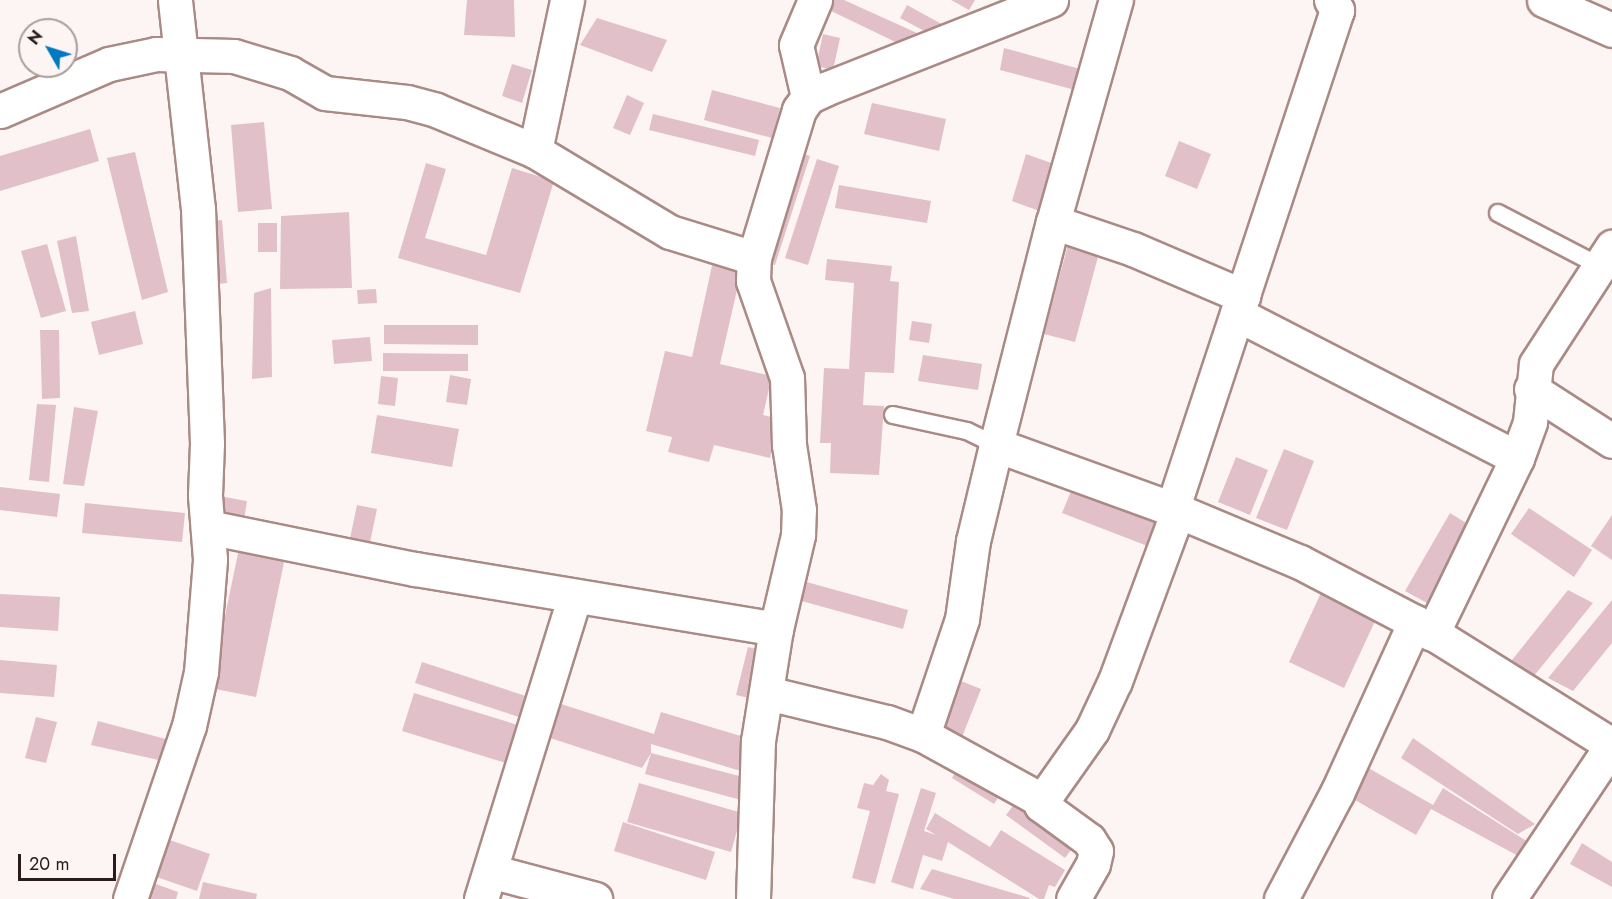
<!DOCTYPE html>
<html>
<head>
<meta charset="utf-8">
<style>
  body { margin:0 }
  #map { position:relative; width:1612px; height:899px; overflow:hidden; background:#fdf5f4; font-family:Jost,sans-serif }
  div>[style] { position:absolute }
  [style*='--x'] { left:calc(var(--x)*1px); top:calc(var(--y)*1px); width:calc(var(--w)*1px); rotate:calc(var(--a)*1deg) }
  .building>* { inset:0; background:#e2c0c9 }
  .roads { filter:drop-shadow(2px 0 #aa8a85) drop-shadow(-2px 0 #aa8a85) drop-shadow(0 2px #aa8a85) drop-shadow(0 -2px #aa8a85) }
  .lane>* { height:16px; margin:-8px; padding:0 8px; transform-origin:8px; border-radius:8px; background:#fff }
  .street>* { height:33px; margin:-16.5px; padding:0 16.5px; transform-origin:16.5px; border-radius:16.5px; background:#fff }
  span { translate:-50% -50%; white-space:nowrap; text-align:center; line-height:1.15; -webkit-text-stroke:4.5px #fdf5f4; paint-order:stroke }
  .north { position:absolute; left:18px; top:18px; width:60px; height:60px; box-sizing:border-box; background:#fdf5f4; border:2px solid #a89e9d; border-radius:50%; rotate:309deg; font-size:16px; font-weight:700; line-height:24px; text-align:center; color:#291c1a }
  .north::after { content:''; display:block; margin:auto; width:21px; height:27px; background:#0078c2; clip-path:polygon(50% 0,100% 100%,50% 72%,0 100%) }
  .scale { position:absolute; left:18px; top:854px; width:98px; height:27px; box-sizing:border-box; border:3px solid #291c1a; border-top:0; padding-left:8px; font-size:18px; line-height:21px; white-space:nowrap; color:#291c1a; -webkit-text-stroke:4px #fdf5f4; paint-order:stroke }
</style>
</head>
<body>
<div id="map">
  <div class="building">
    <i style="clip-path:polygon(467px 0,514px 0,515px 37px,464px 35px)"></i>
    <i style="clip-path:polygon(831px 0,844px 0,917px 33px,910px 49px,827px 9px)"></i>
    <i style="clip-path:polygon(951px 0,975px 0,969px 10px)"></i>
    <i style="clip-path:polygon(907px 5px,949px 28px,943px 41px,900px 18px)"></i>
    <i style="clip-path:polygon(597px 18px,667px 40px,652px 72px,580px 45px)"></i>
    <i style="clip-path:polygon(823px 34px,840px 38px,833px 70px,816px 66px)"></i>
    <i style="clip-path:polygon(1004px 48px,1080px 69px,1075px 90px,1000px 70px)"></i>
    <i style="clip-path:polygon(512px 64px,532px 70px,522px 103px,502px 96px)"></i>
    <i style="clip-path:polygon(712px 90px,780px 108px,772px 138px,704px 120px)"></i>
    <i style="clip-path:polygon(627px 95px,644px 103px,630px 135px,613px 128px)"></i>
    <i style="clip-path:polygon(872px 103px,946px 119px,939px 151px,864px 134px)"></i>
    <i style="clip-path:polygon(653px 114px,759px 140px,755px 156px,649px 130px)"></i>
    <i style="clip-path:polygon(264px 122px,272px 209px,238px 212px,231px 125px)"></i>
    <i style="clip-path:polygon(90px 129px,99px 161px,0 191px,0 156px)"></i>
    <i style="clip-path:polygon(1179px 141px,1211px 154px,1197px 189px,1165px 176px)"></i>
    <i style="clip-path:polygon(791px 150px,810px 156px,775px 265px,756px 259px)"></i>
    <i style="clip-path:polygon(135px 152px,168px 292px,142px 300px,107px 158px)"></i>
    <i style="clip-path:polygon(1026px 154px,1057px 165px,1045px 213px,1012px 201px)"></i>
    <i style="clip-path:polygon(817px 159px,839px 166px,808px 265px,785px 258px)"></i>
    <i style="clip-path:polygon(426px 163px,446px 169px,425px 238px,486px 255px,512px 168px,554px 181px,520px 293px,398px 258px)"></i>
    <i style="clip-path:polygon(839px 185px,931px 201px,927px 223px,835px 208px)"></i>
    <i style="clip-path:polygon(349px 212px,352px 288px,280px 289px,281px 216px)"></i>
    <i style="clip-path:polygon(222px 220px,227px 283px,207px 285px,202px 222px)"></i>
    <i style="clip-path:polygon(258px 223px,277px 223px,277px 252px,258px 252px)"></i>
    <i style="clip-path:polygon(1071px 234px,1102px 242px,1075px 342px,1044px 334px)"></i>
    <i style="clip-path:polygon(76px 236px,89px 311px,72px 313px,57px 241px)"></i>
    <i style="clip-path:polygon(47px 244px,66px 311px,41px 318px,21px 251px)"></i>
    <i style="clip-path:polygon(827px 259px,892px 266px,890px 281px,899px 282px,894px 373px,865px 372px,863px 405px,884px 406px,879px 475px,830px 473px,831px 443px,820px 443px,824px 368px,849px 369px,854px 283px,825px 280px)"></i>
    <i style="clip-path:polygon(713px 261px,742px 268px,720px 364px,772px 376px,763px 415px,780px 419px,770px 458px,714px 445px,709px 462px,668px 452px,672px 437px,646px 431px,665px 351px,692px 357px)"></i>
    <i style="clip-path:polygon(271px 288px,272px 377px,252px 379px,254px 293px)"></i>
    <i style="clip-path:polygon(376px 289px,377px 303px,358px 304px,357px 290px)"></i>
    <i style="clip-path:polygon(135px 311px,143px 344px,99px 355px,91px 322px)"></i>
    <i style="clip-path:polygon(912px 321px,932px 324px,929px 343px,909px 340px)"></i>
    <i style="clip-path:polygon(384px 325px,478px 325px,478px 345px,384px 344px)"></i>
    <i style="clip-path:polygon(40px 330px,59px 330px,60px 398px,42px 399px)"></i>
    <i style="clip-path:polygon(370px 337px,372px 361px,334px 364px,332px 340px)"></i>
    <i style="clip-path:polygon(383px 353px,468px 354px,468px 371px,383px 371px)"></i>
    <i style="clip-path:polygon(923px 355px,982px 364px,978px 390px,918px 381px)"></i>
    <i style="clip-path:polygon(450px 375px,471px 379px,467px 405px,446px 402px)"></i>
    <i style="clip-path:polygon(381px 376px,398px 378px,395px 406px,378px 404px)"></i>
    <i style="clip-path:polygon(37px 404px,56px 405px,49px 482px,29px 480px)"></i>
    <i style="clip-path:polygon(74px 407px,98px 411px,84px 486px,63px 484px)"></i>
    <i style="clip-path:polygon(377px 415px,459px 429px,452px 467px,371px 453px)"></i>
    <i style="clip-path:polygon(1284px 449px,1314px 461px,1287px 530px,1256px 518px)"></i>
    <i style="clip-path:polygon(1236px 457px,1268px 470px,1250px 515px,1218px 502px)"></i>
    <i style="clip-path:polygon(1076px 479px,1164px 513px,1150px 547px,1062px 513px)"></i>
    <i style="clip-path:polygon(0 487px,60px 494px,57px 517px,0 510px)"></i>
    <i style="clip-path:polygon(219px 496px,247px 501px,243px 526px,214px 521px)"></i>
    <i style="clip-path:polygon(85px 503px,185px 513px,182px 542px,82px 533px)"></i>
    <i style="clip-path:polygon(357px 505px,377px 509px,368px 552px,348px 548px)"></i>
    <i style="clip-path:polygon(1529px 508px,1592px 550px,1574px 577px,1511px 534px)"></i>
    <i style="clip-path:polygon(1450px 513px,1471px 526px,1427px 603px,1405px 591px)"></i>
    <i style="clip-path:polygon(1612px 515px,1612px 560px,1591px 546px)"></i>
    <i style="clip-path:polygon(241px 539px,287px 548px,256px 697px,210px 688px)"></i>
    <i style="clip-path:polygon(803px 581px,908px 610px,903px 629px,798px 600px)"></i>
    <i style="clip-path:polygon(1326px 582px,1376px 619px,1344px 688px,1289px 662px)"></i>
    <i style="clip-path:polygon(1568px 590px,1593px 603px,1525px 687px,1500px 675px)"></i>
    <i style="clip-path:polygon(0 594px,60px 597px,58px 631px,0 627px)"></i>
    <i style="clip-path:polygon(1612px 600px,1612px 643px,1573px 691px,1548px 678px)"></i>
    <i style="clip-path:polygon(748px 647px,769px 652px,757px 700px,736px 695px)"></i>
    <i style="clip-path:polygon(0 660px,57px 665px,54px 697px,0 693px)"></i>
    <i style="clip-path:polygon(422px 662px,529px 697px,522px 718px,415px 683px)"></i>
    <i style="clip-path:polygon(961px 681px,981px 689px,962px 737px,942px 729px)"></i>
    <i style="clip-path:polygon(414px 693px,521px 726px,509px 764px,402px 731px)"></i>
    <i style="clip-path:polygon(555px 702px,654px 734px,661px 712px,754px 740px,744px 772px,651px 744px,651px 753px,747px 778px,741px 800px,645px 774px,651px 753px,642px 768px,544px 736px)"></i>
    <i style="clip-path:polygon(36px 717px,57px 722px,46px 763px,25px 758px)"></i>
    <i style="clip-path:polygon(98px 721px,177px 742px,172px 763px,91px 745px)"></i>
    <i style="clip-path:polygon(1413px 738px,1535px 824px,1518px 834px,1401px 758px)"></i>
    <i style="clip-path:polygon(962px 761px,1005px 787px,994px 804px,952px 778px)"></i>
    <i style="clip-path:polygon(1365px 766px,1433px 805px,1443px 788px,1531px 844px,1522px 858px,1431px 809px,1416px 835px,1348px 796px)"></i>
    <i style="clip-path:polygon(881px 774px,889px 780px,886px 791px,899px 794px,875px 884px,852px 878px,870px 811px,857px 808px,864px 783px,873px 785px)"></i>
    <i style="clip-path:polygon(639px 783px,742px 813px,731px 852px,627px 822px)"></i>
    <i style="clip-path:polygon(921px 788px,936px 793px,924px 831px,936px 835px,926px 829px,935px 813px,990px 847px,1001px 830px,1065px 870px,1055px 887px,1049px 885px,1044px 899px,1039px 899px,948px 842px,942px 861px,923px 855px,913px 889px,891px 882px)"></i>
    <i style="clip-path:polygon(1021px 795px,1080px 838px,1065px 858px,1006px 815px)"></i>
    <i style="clip-path:polygon(623px 822px,715px 852px,706px 880px,614px 851px)"></i>
    <i style="clip-path:polygon(161px 837px,210px 854px,197px 891px,148px 874px)"></i>
    <i style="clip-path:polygon(1582px 843px,1612px 862px,1612px 887px,1570px 864px)"></i>
    <i style="clip-path:polygon(932px 869px,1030px 898px,1029px 899px,954px 899px,920px 889px)"></i>
    <i style="clip-path:polygon(145px 880px,178px 892px,176px 899px,138px 899px)"></i>
    <i style="clip-path:polygon(203px 882px,257px 894px,256px 899px,199px 899px)"></i>
  </div>
  <div class="roads">
    <div class="lane">
      <i style="--x:1498;--y:213;--w:115;--a:27.5"></i>
      <i style="--x:893;--y:415;--w:76;--a:12.2"></i>
      <i style="--x:967;--y:431;--w:32;--a:26"></i>
    </div>
    <div class="street">
      <i style="--x:1331;--y:0;--w:12;--a:59"></i>
      <i style="--x:1337;--y:10;--w:514;--a:108.26"></i>
      <i style="--x:1176;--y:498;--w:13;--a:81"></i>
      <i style="--x:1178;--y:511;--w:132;--a:22.7"></i>
      <i style="--x:1300;--y:562;--w:130;--a:27.6"></i>
      <i style="--x:1415;--y:622;--w:232;--a:32"></i>
      <i style="--x:1612;--y:745;--w:185;--a:123.8"></i>
      <i style="--x:1544;--y:0;--w:74;--a:23.8"></i>
      <i style="--x:808;--y:97;--w:53;--a:-103"></i>
      <i style="--x:796;--y:45;--w:49;--a:-67.1"></i>
      <i style="--x:0;--y:111;--w:119;--a:-23.3"></i>
      <i style="--x:109;--y:64;--w:48;--a:-12"></i>
      <i style="--x:156;--y:54;--w:78;--a:1.5"></i>
      <i style="--x:234;--y:56;--w:59;--a:16.9"></i>
      <i style="--x:290;--y:73;--w:40;--a:29.7"></i>
      <i style="--x:325;--y:93;--w:82;--a:6.3"></i>
      <i style="--x:407;--y:102;--w:30;--a:15"></i>
      <i style="--x:436;--y:110;--w:107;--a:22.5"></i>
      <i style="--x:535;--y:151;--w:157;--a:31"></i>
      <i style="--x:670;--y:232;--w:88;--a:17.2"></i>
      <i style="--x:535;--y:151;--w:154;--a:-78"></i>
      <i style="--x:1053;--y:222;--w:84;--a:18.6"></i>
      <i style="--x:1133;--y:249;--w:120;--a:23.1"></i>
      <i style="--x:1237;--y:314;--w:315;--a:27.2"></i>
      <i style="--x:1531;--y:389;--w:96;--a:32.7"></i>
      <i style="--x:208;--y:527;--w:211;--a:11.5"></i>
      <i style="--x:415;--y:569;--w:366;--a:9.4"></i>
      <i style="--x:1432;--y:634;--w:195;--a:-64.2"></i>
      <i style="--x:1517;--y:458;--w:38;--a:-70"></i>
      <i style="--x:1530;--y:422;--w:58;--a:-84.1"></i>
      <i style="--x:1536;--y:364;--w:140;--a:-57"></i>
      <i style="--x:767;--y:693;--w:123;--a:13.6"></i>
      <i style="--x:887;--y:722;--w:38;--a:20"></i>
      <i style="--x:923;--y:735;--w:127;--a:28.8"></i>
      <i style="--x:1034;--y:796;--w:7;--a:8"></i>
      <i style="--x:1041;--y:797;--w:10;--a:-37"></i>
      <i style="--x:1049;--y:791;--w:75;--a:-54.8"></i>
      <i style="--x:1092;--y:730;--w:54;--a:-64.9"></i>
      <i style="--x:1115;--y:681;--w:181;--a:-69.7"></i>
      <i style="--x:1178;--y:511;--w:194;--a:-160.1"></i>
      <i style="--x:923;--y:735;--w:122;--a:-71.4"></i>
      <i style="--x:962;--y:619;--w:79;--a:-82"></i>
      <i style="--x:973;--y:541;--w:99;--a:-76.5"></i>
      <i style="--x:996;--y:445;--w:230;--a:-75.7"></i>
      <i style="--x:1053;--y:222;--w:231;--a:-74.2"></i>
      <i style="--x:1041;--y:797;--w:8;--a:90"></i>
      <i style="--x:1041;--y:805;--w:59;--a:36.1"></i>
      <i style="--x:1089;--y:840;--w:13;--a:58"></i>
      <i style="--x:1096;--y:851;--w:13;--a:103"></i>
      <i style="--x:1093;--y:864;--w:40;--a:119.7"></i>
      <i style="--x:490;--y:871;--w:109;--a:14.9"></i>
      <i style="--x:130;--y:899;--w:183;--a:-71.2"></i>
      <i style="--x:189;--y:726;--w:55;--a:-77.5"></i>
      <i style="--x:201;--y:672;--w:113;--a:-85.4"></i>
      <i style="--x:210;--y:559;--w:64;--a:-94.5"></i>
      <i style="--x:205;--y:495;--w:52;--a:-87.8"></i>
      <i style="--x:207;--y:443;--w:234;--a:-92.2"></i>
      <i style="--x:198;--y:209;--w:210;--a:-96.3"></i>
      <i style="--x:481;--y:899;--w:317;--a:-72.8"></i>
      <i style="--x:753;--y:899;--w:158;--a:-88.2"></i>
      <i style="--x:758;--y:741;--w:113;--a:-80.9"></i>
      <i style="--x:776;--y:629;--w:97;--a:-76.8"></i>
      <i style="--x:798;--y:535;--w:25;--a:-88"></i>
      <i style="--x:799;--y:510;--w:66;--a:-98.7"></i>
      <i style="--x:789;--y:445;--w:67;--a:-91.7"></i>
      <i style="--x:787;--y:378;--w:103;--a:-109.3"></i>
      <i style="--x:753;--y:281;--w:23;--a:-88"></i>
      <i style="--x:754;--y:258;--w:155;--a:-73.1"></i>
      <i style="--x:799;--y:110;--w:16;--a:-55"></i>
      <i style="--x:808;--y:97;--w:19;--a:-25"></i>
      <i style="--x:825;--y:89;--w:243;--a:-21.5"></i>
      <i style="--x:1281;--y:899;--w:120;--a:-62.2"></i>
      <i style="--x:1337;--y:793;--w:188;--a:-65.5"></i>
    </div>
  </div>
  <div class="north">N</div>
  <div class="scale">20 m</div>
</div>
</body>
</html>
